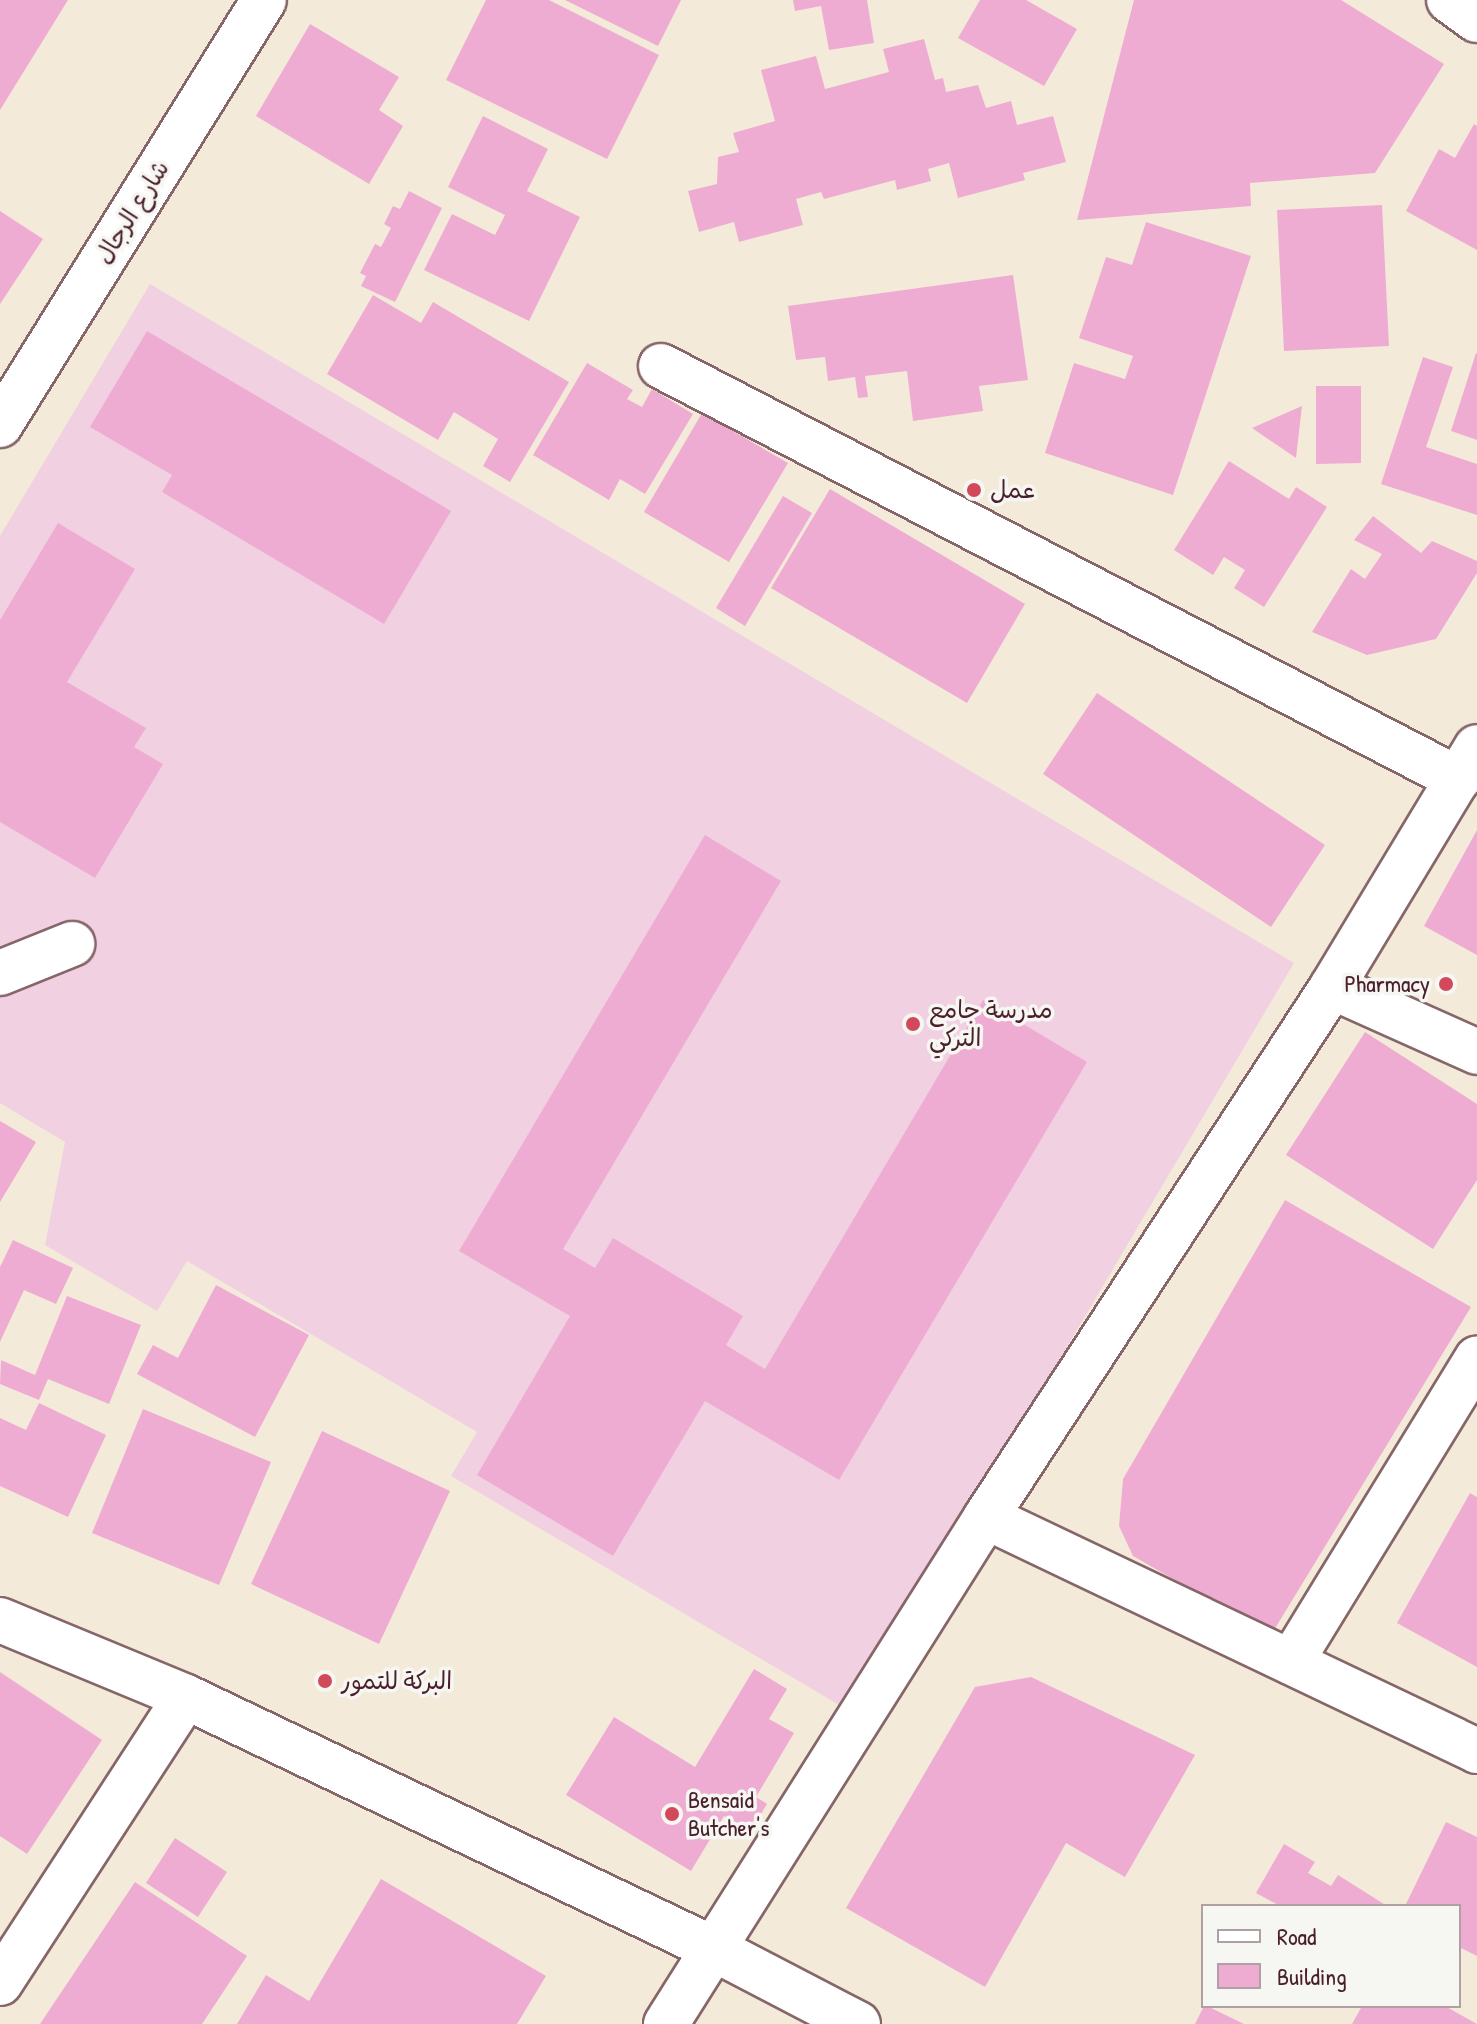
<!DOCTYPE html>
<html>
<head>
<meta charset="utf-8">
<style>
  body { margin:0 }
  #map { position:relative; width:1477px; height:2024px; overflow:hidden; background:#f4eada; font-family:"Patrick Hand","Playpen Sans Arabic",sans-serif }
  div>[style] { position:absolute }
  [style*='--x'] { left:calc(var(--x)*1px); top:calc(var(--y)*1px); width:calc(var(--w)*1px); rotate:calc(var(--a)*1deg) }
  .built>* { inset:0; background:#f1d0e2 }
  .building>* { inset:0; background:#efacd3 }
  .roads { filter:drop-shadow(2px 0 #866668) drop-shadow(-2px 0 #866668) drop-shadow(0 2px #866668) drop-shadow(0 -2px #866668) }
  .minor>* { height:44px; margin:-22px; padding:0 22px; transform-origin:22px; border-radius:22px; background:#fff }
  .major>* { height:44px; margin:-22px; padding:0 22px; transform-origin:22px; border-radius:22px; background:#fff }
  .dots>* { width:22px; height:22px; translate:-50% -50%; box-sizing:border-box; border:4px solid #f6f6f2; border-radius:50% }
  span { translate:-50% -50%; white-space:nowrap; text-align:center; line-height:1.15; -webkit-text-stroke:7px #f6f6f2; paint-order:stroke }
  .street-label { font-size:24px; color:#4a1f2b }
  .poi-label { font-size:24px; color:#4a1f2b }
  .left { translate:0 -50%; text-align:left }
  .right { translate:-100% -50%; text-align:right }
  .legend { position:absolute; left:1201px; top:1904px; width:260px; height:104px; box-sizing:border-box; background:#f6f6f2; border:2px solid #b1a0a2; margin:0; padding:10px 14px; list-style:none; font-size:24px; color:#4a1f2b }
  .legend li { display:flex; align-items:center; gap:16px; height:40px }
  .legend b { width:40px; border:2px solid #b1a0a2 }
</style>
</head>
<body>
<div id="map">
  <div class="built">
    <i style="clip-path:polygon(150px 284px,1294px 963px,851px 1712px,451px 1476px,477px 1432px,187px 1261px,157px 1311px,45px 1245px,65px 1142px,0 1103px,0 536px)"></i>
  </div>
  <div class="building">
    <i style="clip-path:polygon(0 0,68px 0,0 110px)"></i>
    <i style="clip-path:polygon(486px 0,549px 0,659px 55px,607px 159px,446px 80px)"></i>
    <i style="clip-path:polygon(565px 0,681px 0,658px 46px)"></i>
    <i style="clip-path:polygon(793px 0,867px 0,874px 43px,829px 50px,821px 6px,795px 11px)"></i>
    <i style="clip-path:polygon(980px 0,1026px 0,1077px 29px,1044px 86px,958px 38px)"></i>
    <i style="clip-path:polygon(1134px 0,1341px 0,1444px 64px,1375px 173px,1250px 183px,1251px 206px,1077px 220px)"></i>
    <i style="clip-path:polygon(310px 24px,399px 77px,379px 110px,403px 126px,369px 184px,256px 116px)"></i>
    <i style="clip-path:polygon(924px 39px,935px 80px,943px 78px,946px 92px,978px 85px,986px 108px,1011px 101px,1017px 125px,1053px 116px,1066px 162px,1023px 173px,1025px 180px,958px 198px,949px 163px,928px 169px,931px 181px,897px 190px,895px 180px,824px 199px,821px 192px,796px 199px,803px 225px,739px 242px,734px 222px,699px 232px,688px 191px,717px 184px,718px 157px,739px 152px,733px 133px,775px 121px,761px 70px,816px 56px,825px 89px,889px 72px,883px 49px)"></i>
    <i style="clip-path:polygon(483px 116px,548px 149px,527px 191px,580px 217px,529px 321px,424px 270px,452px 214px,495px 235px,505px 215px,448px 187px)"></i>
    <i style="clip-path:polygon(1474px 124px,1477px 126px,1477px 250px,1406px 211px,1439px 149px,1455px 158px)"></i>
    <i style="clip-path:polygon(409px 191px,442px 208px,395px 302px,361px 286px,366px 276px,360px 273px,375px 244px,381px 247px,391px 228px,384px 224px,393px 206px,400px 209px)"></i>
    <i style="clip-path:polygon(1382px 205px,1389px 346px,1284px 351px,1277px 210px)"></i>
    <i style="clip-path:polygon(0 211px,43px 239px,0 304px)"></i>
    <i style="clip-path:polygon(1146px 222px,1251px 256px,1173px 495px,1045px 453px,1074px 363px,1125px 379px,1133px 356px,1079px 338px,1106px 257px,1132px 265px)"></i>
    <i style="clip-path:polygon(1013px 275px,1028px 380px,979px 386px,983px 411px,913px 421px,907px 371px,865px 376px,868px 397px,858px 398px,855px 377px,828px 381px,825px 357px,796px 360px,788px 306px)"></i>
    <i style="clip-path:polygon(373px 295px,421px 323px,433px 302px,569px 382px,510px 482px,483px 466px,498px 439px,454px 412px,438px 440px,327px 374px)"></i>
    <i style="clip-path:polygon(147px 331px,451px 511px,384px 624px,162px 492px,172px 475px,90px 427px)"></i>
    <i style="clip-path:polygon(1476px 353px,1477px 353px,1477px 440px,1451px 431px)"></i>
    <i style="clip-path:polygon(1423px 357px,1453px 367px,1426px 447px,1477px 464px,1477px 515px,1381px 484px)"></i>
    <i style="clip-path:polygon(587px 363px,633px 390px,627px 399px,642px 407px,652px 389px,693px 414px,645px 494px,620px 479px,609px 500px,533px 455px)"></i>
    <i style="clip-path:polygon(1316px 386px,1361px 386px,1361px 463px,1316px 464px)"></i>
    <i style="clip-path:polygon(1302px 406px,1296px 458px,1252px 428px)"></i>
    <i style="clip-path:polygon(702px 413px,788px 463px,729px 562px,644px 512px)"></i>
    <i style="clip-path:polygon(1229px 461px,1289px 499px,1296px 487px,1327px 507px,1264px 607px,1234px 588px,1245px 570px,1224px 557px,1213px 575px,1174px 550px)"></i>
    <i style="clip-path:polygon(830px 489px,1025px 604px,967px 703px,771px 588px)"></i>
    <i style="clip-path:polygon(783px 496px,812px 513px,745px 626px,716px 608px)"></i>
    <i style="clip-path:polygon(1373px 516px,1421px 553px,1432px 541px,1477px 561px,1477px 573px,1436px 639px,1367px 655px,1312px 632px,1351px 569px,1365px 579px,1382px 554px,1354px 540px)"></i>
    <i style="clip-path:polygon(58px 523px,135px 569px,67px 682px,146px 728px,134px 747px,163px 764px,95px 878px,0 822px,0 620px)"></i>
    <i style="clip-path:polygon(1097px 693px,1325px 845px,1271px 927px,1043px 774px)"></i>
    <i style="clip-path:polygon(1477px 830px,1477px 955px,1424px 926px)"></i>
    <i style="clip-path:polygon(705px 835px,781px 881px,563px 1249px,595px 1268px,613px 1238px,743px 1316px,726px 1345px,765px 1369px,983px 1000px,1087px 1062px,839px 1480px,705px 1401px,613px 1556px,477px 1475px,570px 1316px,459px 1251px)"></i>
    <i style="clip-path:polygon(1365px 1032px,1477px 1104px,1477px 1180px,1433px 1249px,1286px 1155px)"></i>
    <i style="clip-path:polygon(0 1121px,36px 1142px,0 1202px)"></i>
    <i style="clip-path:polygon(1285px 1200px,1471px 1307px,1271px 1635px,1133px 1556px,1119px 1526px,1123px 1479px)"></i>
    <i style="clip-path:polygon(13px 1240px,73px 1268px,56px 1304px,24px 1290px,0 1342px,0 1267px)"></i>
    <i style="clip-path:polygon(216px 1285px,309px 1335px,255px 1437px,137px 1374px,153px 1345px,178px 1358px)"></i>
    <i style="clip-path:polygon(67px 1296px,141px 1325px,109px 1404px,48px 1379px,39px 1400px,0 1384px,1px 1360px,35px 1375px)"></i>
    <i style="clip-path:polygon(39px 1403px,106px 1435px,68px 1517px,0 1486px,0 1418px,26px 1430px)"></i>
    <i style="clip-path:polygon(143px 1409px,271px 1462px,219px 1585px,92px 1533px)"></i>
    <i style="clip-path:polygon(322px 1431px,450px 1491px,379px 1644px,251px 1584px)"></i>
    <i style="clip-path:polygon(1470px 1493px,1477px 1497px,1477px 1667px,1397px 1623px)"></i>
    <i style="clip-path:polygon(754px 1669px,787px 1689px,769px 1719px,794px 1733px,756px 1797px,767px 1804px,750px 1832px,724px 1816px,691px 1871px,566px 1795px,614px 1717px,695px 1767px)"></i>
    <i style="clip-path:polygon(0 1672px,102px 1740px,27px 1854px,0 1836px)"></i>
    <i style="clip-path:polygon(1031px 1677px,1195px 1755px,1125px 1877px,1066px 1843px,985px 1987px,846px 1908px,975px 1687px)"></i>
    <i style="clip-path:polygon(1446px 1822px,1477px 1837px,1477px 1956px,1459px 1947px,1459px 1906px,1405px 1906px)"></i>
    <i style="clip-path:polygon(175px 1838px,227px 1872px,198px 1917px,146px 1883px)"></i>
    <i style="clip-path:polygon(1284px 1844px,1315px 1862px,1308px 1873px,1331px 1886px,1338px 1875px,1387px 1906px,1280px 1906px,1256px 1893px)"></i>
    <i style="clip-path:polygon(381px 1879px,546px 1976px,517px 2024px,237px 2024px,266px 1975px,309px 2001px)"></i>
    <i style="clip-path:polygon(135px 1882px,247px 1956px,202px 2024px,40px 2024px)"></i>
    <i style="clip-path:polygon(1204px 2006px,1207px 2006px,1244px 2024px,1195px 2024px)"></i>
    <i style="clip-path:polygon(1362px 2006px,1445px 2006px,1477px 2024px,1352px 2024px)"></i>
  </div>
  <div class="roads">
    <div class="minor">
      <i style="--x:1449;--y:0;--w:34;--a:36"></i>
      <i style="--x:661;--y:366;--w:898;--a:27.39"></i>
      <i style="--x:0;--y:425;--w:500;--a:-58.15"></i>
      <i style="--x:0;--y:973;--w:78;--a:-21.9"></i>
      <i style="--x:1332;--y:987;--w:159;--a:24.1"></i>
      <i style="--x:986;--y:1517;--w:544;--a:25.48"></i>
      <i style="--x:1291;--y:1662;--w:356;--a:-58.5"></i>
      <i style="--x:0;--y:1983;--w:341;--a:-57"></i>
    </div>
    <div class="major">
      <i style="--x:0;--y:1620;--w:201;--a:22.5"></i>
      <i style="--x:186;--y:1697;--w:587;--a:25.52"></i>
      <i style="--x:716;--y:1950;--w:160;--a:27.5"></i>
      <i style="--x:666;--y:2024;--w:600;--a:-57.74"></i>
      <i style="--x:986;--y:1517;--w:633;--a:-56.86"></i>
      <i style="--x:1332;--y:987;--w:280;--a:-58.9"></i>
    </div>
  </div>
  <div class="dots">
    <i style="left:974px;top:490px;background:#d1495b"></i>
    <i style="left:1446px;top:984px;background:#d1495b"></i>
    <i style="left:913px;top:1024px;background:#d1495b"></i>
    <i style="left:325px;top:1681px;background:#d1495b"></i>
    <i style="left:672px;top:1814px;background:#d1495b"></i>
  </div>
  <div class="street-label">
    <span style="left:132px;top:212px;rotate:-58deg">شارع الرجال</span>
  </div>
  <div class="poi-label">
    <span class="left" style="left:990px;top:490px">عمل</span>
    <span class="right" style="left:1430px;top:984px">Pharmacy</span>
    <span class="left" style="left:929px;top:1024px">مدرسة جامع<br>التركي</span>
    <span class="left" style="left:341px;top:1681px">البركة للتمور</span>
    <span class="left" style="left:688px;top:1814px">Bensaid<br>Butcher's</span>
  </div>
  <ul class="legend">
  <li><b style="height:10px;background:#fff"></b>Road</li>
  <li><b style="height:22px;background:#efacd3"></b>Building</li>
  </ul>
</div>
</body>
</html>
